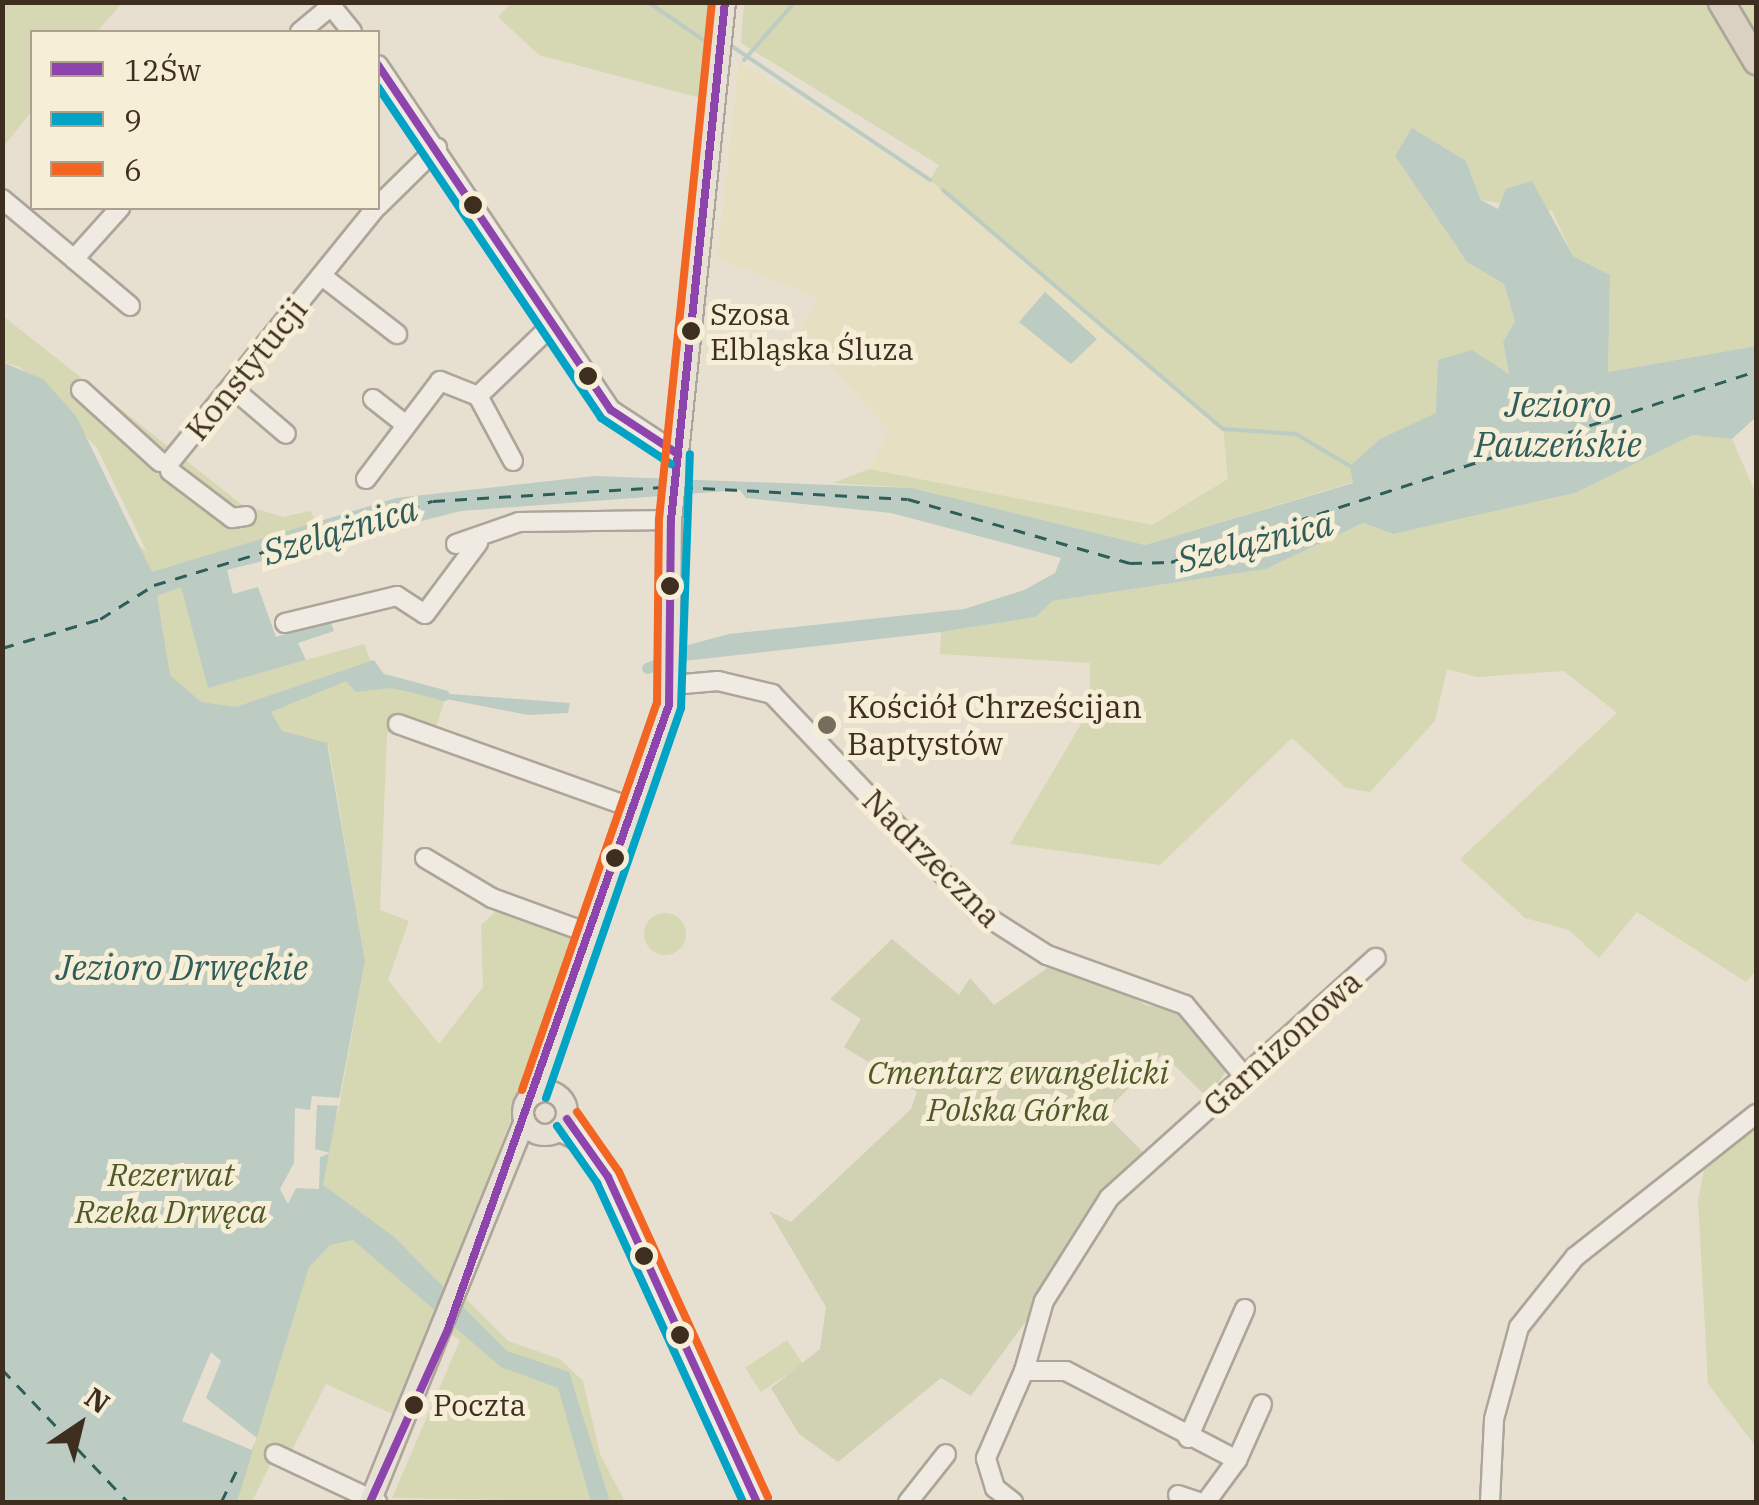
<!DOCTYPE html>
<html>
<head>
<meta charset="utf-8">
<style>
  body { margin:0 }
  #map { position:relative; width:1759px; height:1505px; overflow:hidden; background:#e7e0d1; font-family:"IBM Plex Serif",serif }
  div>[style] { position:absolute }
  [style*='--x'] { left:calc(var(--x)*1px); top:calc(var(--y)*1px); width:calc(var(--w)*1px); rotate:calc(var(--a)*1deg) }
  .farmland>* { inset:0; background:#e6dfc2 }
  .green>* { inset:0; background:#d6d7b3 }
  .round { border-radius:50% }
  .cemetery>* { inset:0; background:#d1d1b3 }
  .water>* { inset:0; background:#bcccc2 }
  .pier>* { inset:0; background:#e7e0d1 }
  .stream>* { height:4px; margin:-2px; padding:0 2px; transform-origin:2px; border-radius:2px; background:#bcccc2 }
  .canal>* { height:11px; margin:-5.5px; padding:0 5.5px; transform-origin:5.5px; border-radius:5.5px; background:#bcccc2 }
  .ferry>* { height:2.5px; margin-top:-1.25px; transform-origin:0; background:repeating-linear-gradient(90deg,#2f5d5a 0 12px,transparent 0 22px) }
  .roads { filter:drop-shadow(2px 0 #ada599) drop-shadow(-2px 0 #ada599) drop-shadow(0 2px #ada599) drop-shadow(0 -2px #ada599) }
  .minor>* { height:18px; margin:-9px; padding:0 9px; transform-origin:9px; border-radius:9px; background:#efebe3 }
  .major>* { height:20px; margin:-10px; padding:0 10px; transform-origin:10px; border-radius:10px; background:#e6e1d4 }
  .major>.ring { margin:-10px; padding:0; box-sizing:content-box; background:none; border:20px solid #e6e1d4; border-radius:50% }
  .highway>* { height:25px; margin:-12.5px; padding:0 12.5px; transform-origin:12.5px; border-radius:12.5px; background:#dad1c2 }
  .bus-1>* { height:8px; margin:-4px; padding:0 4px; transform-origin:4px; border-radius:4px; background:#8e44ad }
  .bus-2>* { height:8px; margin:-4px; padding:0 4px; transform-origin:4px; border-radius:4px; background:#03a3c5 }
  .bus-3>* { height:8px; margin:-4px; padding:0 4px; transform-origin:4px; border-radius:4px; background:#f26522 }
  .dots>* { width:28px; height:28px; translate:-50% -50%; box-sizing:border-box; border:5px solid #f7eed8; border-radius:50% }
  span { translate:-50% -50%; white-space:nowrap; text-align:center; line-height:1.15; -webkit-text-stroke:10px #f7eed8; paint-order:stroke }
  .bus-label { font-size:30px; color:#3d2e20 }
  .left { translate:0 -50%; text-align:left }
  .street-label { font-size:32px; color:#3d2e20 }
  .poi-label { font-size:32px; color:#3d2e20 }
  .park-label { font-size:32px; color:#4d5a26; font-style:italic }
  .water-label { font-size:35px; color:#2f5d5a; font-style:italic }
  .frame { position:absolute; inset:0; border:5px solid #3d2e20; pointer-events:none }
  .legend { position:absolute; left:30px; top:30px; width:350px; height:180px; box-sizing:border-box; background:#f7eed8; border:2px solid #ada18e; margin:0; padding:12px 18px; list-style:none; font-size:30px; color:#3d2e20 }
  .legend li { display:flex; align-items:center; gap:20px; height:50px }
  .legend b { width:50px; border:2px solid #ada18e }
  .north { position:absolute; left:30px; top:1375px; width:100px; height:100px; -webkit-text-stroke:8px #f7eed8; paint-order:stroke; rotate:35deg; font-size:28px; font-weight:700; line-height:40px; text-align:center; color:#3d2e20 }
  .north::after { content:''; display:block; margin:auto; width:35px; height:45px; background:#3d2e20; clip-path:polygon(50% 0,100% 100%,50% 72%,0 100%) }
</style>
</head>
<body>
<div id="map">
  <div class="farmland">
    <i style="clip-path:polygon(739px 61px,943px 190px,1162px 372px,1223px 429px,1228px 479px,1152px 525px,869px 469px,889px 430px,800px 332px,818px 298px,717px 258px)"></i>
  </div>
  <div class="green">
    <i style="clip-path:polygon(744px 2px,1756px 3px,1756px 346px,1608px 372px,1610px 275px,1573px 256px,1552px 211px,1481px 200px,1466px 161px,1395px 156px,1467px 262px,1504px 284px,1515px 321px,1503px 342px,1509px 375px,1442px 384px,1436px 414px,1380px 439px,1353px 482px,1145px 545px,912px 488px,833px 483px,869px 469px,1152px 525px,1228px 479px,1223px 428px,930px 180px,939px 165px,741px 43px)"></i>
    <i style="clip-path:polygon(2px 3px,122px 3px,97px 32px,32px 32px,32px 111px,3px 147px)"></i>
    <i style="clip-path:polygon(511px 3px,714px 3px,704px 99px,539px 55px,498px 17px)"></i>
    <i style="clip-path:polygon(evenodd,3px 316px,241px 504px,283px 517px,310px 511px,322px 531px,181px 580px,230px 681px,364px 644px,378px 678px,446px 696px,433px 737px,398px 724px,387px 734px,380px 910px,409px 921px,388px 980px,439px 1044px,483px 987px,481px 925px,505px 903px,581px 930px,450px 1283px,508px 1341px,560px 1359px,583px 1381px,600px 1454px,625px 1502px,392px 1498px,460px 1340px,436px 1326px,397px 1416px,326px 1384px,291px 1452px,268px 1442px,275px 1454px,252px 1502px,3px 1502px,2px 441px,147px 552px,97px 448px,20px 367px,3px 362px,3px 316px,328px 743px,365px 961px,337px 1118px,328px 743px)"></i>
    <i style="clip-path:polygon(1693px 435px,1732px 439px,1756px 494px,1756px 971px,1746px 982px,1637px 912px,1599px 958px,1569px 930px,1525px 918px,1460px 859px,1617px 713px,1564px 671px,1477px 677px,1447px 669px,1435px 721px,1370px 792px,1346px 788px,1292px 738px,1160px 865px,1010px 844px,1090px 709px,1090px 663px,940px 654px,941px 632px,1036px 617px,1051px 601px,1266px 569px,1363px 523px,1393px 534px,1575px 493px)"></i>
    <i class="round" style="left:644px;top:913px;width:42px;height:42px"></i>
    <i style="clip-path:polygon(1756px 1114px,1756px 1447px,1708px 1384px,1698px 1200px,1708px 1152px)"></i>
    <i style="clip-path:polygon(787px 1340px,803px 1364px,761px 1392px,745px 1368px)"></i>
  </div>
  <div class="cemetery">
    <i style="clip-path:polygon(892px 939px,959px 995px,970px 978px,994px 1005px,1053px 964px,1094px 976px,1146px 1005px,1181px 1011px,1228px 1068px,1208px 1098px,1163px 1054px,1104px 1113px,1147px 1156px,971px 1396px,941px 1378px,838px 1462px,799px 1434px,771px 1388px,820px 1349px,826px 1307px,769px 1211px,791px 1222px,911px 1109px,917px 1092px,844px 1047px,861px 1019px,830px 999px)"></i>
  </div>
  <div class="water">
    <i style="clip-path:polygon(1412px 128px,1466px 161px,1481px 200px,1498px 209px,1506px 189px,1532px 181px,1573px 256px,1610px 275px,1608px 372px,1756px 346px,1756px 417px,1732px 439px,1693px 435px,1575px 493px,1393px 534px,1363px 523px,1266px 569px,1052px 601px,1036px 617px,941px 632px,684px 661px,684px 646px,729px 634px,964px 609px,1024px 590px,1055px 573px,1061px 558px,891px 513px,746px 498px,740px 490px,461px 511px,227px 570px,233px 594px,258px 587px,276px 637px,330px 620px,334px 631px,298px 643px,306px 660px,208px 688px,181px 587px,157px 596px,170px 675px,201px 702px,236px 707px,374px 660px,391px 684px,425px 692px,570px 703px,568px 713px,528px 715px,390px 688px,356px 692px,346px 681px,271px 712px,282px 731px,327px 743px,365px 961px,323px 1185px,393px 1236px,507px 1351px,569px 1372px,610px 1502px,591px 1502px,558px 1388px,501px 1367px,353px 1240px,330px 1245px,309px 1267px,237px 1502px,3px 1502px,2px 362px,43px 379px,76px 416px,152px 572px,396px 498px,595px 476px,912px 488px,1145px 545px,1353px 483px,1350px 466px,1380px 439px,1436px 413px,1438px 360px,1472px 350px,1509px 374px,1503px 342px,1515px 321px,1504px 284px,1467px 262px,1395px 156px)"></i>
    <i style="clip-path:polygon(1045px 292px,1097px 339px,1071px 364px,1019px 322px)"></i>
  </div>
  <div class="pier">
    <i style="clip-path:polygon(312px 1096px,341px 1098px,339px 1106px,317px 1105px,315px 1149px,330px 1153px,320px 1157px,319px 1189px,296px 1188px,288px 1204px,280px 1189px,294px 1163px,295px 1108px,310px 1110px)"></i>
    <i style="clip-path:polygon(211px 1352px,221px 1361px,206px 1398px,257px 1438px,252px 1450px,182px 1421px)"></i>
  </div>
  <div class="stream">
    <i style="--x:648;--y:2;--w:74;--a:34.5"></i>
    <i style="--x:733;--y:47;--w:238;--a:34"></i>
    <i style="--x:744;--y:60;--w:77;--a:-48.7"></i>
    <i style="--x:943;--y:190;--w:368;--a:40.5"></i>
    <i style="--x:1223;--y:429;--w:73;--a:3.9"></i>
    <i style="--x:1296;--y:434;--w:63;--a:30.7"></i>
  </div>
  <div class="canal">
    <i style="--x:647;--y:668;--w:53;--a:-21.2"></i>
    <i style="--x:380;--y:678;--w:66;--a:14.9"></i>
  </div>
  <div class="ferry">
    <i style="--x:681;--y:487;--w:227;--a:3"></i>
    <i style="--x:908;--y:499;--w:231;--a:16.1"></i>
    <i style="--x:1130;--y:563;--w:41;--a:-1.4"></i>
    <i style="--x:1171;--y:562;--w:615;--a:-18.08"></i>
    <i style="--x:2;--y:648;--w:102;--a:-16.5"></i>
    <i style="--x:100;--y:619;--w:64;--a:-32.2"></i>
    <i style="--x:154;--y:585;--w:291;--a:-16.8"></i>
    <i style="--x:433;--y:501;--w:230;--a:-3.5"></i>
    <i style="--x:2;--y:1369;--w:183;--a:46.5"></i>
    <i style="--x:221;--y:1502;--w:34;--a:-64"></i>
  </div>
  <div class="roads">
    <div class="minor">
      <i style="--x:328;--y:2;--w:38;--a:51"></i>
      <i style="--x:300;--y:32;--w:40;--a:-40"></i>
      <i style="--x:378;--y:65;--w:416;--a:56"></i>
      <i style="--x:611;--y:410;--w:80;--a:33.3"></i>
      <i style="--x:2;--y:199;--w:94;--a:39.8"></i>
      <i style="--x:74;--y:259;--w:69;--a:-48"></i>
      <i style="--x:378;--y:206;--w:83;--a:-44.5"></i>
      <i style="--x:74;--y:259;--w:73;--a:40"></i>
      <i style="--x:322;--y:276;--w:95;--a:37.7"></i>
      <i style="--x:231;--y:387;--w:72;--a:40.5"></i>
      <i style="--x:81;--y:390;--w:107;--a:42.3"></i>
      <i style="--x:373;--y:399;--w:42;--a:38.2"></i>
      <i style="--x:513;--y:461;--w:74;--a:-118.3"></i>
      <i style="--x:478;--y:396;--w:103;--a:-43.8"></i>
      <i style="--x:170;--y:462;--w:327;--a:-51"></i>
      <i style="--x:170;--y:471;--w:78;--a:37.2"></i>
      <i style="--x:232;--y:518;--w:14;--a:-8"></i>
      <i style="--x:366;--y:479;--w:123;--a:-52.9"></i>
      <i style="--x:440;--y:381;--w:41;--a:21.5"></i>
      <i style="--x:456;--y:544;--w:67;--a:-19.2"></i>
      <i style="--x:519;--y:522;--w:152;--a:-0.8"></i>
      <i style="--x:285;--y:623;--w:115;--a:-13.6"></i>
      <i style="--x:397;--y:596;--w:33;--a:33"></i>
      <i style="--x:425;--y:614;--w:89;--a:-53.3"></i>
      <i style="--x:672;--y:685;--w:46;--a:-5"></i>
      <i style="--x:718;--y:681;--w:56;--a:13.5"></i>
      <i style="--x:772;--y:694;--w:299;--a:46.5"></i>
      <i style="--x:978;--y:911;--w:82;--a:32.5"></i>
      <i style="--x:1047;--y:955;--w:147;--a:19.9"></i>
      <i style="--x:1185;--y:1005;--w:92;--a:50.3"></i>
      <i style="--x:398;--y:724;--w:253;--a:19.7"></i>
      <i style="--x:425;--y:858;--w:78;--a:30.8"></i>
      <i style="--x:492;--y:898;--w:105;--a:20"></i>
      <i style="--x:567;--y:1119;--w:71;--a:54.7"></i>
      <i style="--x:608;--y:1177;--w:358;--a:65.4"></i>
      <i style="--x:558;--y:1131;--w:34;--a:26"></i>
      <i style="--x:1024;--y:1371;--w:73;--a:-74.1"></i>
      <i style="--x:1044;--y:1301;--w:122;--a:-57.7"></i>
      <i style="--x:1109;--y:1198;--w:359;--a:-42"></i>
      <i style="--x:1188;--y:1438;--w:141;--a:-66.2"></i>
      <i style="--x:275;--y:1454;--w:113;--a:25.2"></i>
      <i style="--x:1178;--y:1495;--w:21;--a:19"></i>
      <i style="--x:908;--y:1502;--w:61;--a:-51.6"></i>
      <i style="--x:1013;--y:1502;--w:23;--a:-142"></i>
      <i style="--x:995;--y:1488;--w:31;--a:-107"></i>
      <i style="--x:986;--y:1458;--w:95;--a:-66.4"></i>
      <i style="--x:1024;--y:1371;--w:42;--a:0"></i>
      <i style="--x:1066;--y:1371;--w:193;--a:27.5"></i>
      <i style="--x:1237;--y:1460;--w:61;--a:-65.9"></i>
      <i style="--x:1206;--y:1502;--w:52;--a:-53.6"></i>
      <i style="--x:1490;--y:1502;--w:83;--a:-87.2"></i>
      <i style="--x:1494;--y:1419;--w:95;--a:-74.8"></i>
      <i style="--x:1519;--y:1327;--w:90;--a:-51.3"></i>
      <i style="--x:1575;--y:1257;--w:231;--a:-38.3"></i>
    </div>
    <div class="major">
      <i class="ring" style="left:523px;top:1091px;width:24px;height:24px"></i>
      <i style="--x:534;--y:1094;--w:412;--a:-70.9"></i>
      <i style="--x:669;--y:705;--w:185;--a:-89.4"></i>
      <i style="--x:671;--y:520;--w:521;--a:-84.05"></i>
      <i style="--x:370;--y:1502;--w:411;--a:-67.9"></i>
    </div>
    <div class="highway">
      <i style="--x:1721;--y:2;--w:69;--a:59.3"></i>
    </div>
  </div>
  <div class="bus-1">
    <i style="--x:378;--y:65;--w:416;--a:56"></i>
    <i style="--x:611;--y:410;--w:80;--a:33.3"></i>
    <i style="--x:567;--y:1119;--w:71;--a:54.7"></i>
    <i style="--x:608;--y:1177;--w:358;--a:65.4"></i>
    <i style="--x:370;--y:1502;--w:190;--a:-65.7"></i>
    <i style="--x:448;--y:1329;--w:662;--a:-70.5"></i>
    <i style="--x:669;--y:705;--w:185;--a:-89.4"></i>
    <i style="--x:671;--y:520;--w:521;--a:-84.05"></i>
  </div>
  <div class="bus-2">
    <i style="--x:378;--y:87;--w:399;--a:56"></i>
    <i style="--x:601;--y:418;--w:84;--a:33.3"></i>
    <i style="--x:546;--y:1098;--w:413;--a:-70.9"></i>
    <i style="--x:681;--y:708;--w:254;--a:-88"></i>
    <i style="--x:557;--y:1126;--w:70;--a:54.9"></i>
    <i style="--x:597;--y:1183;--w:351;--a:65.4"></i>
  </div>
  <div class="bus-3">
    <i style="--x:522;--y:1090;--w:410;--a:-70.8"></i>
    <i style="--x:657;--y:703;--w:184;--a:-89.4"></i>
    <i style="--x:659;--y:519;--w:520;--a:-84.15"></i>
    <i style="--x:577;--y:1112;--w:73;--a:55"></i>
    <i style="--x:619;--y:1172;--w:358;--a:65.4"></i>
  </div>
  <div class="dots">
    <i style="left:473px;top:205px;background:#3d2e20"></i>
    <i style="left:691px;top:331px;background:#3d2e20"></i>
    <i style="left:588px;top:376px;background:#3d2e20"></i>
    <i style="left:670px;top:586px;background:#3d2e20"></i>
    <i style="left:827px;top:725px;background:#786c5e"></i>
    <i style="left:615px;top:858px;background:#3d2e20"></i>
    <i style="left:644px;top:1256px;background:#3d2e20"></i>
    <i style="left:680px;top:1335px;background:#3d2e20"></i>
    <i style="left:414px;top:1405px;background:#3d2e20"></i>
  </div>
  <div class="bus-label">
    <span class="left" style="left:710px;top:331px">Szosa<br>Elbląska Śluza</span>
    <span class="left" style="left:433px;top:1405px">Poczta</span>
  </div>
  <div class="street-label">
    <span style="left:246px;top:369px;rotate:-51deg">Konstytucji</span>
    <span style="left:932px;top:858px;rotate:45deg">Nadrzeczna</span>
    <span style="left:1282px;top:1043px;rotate:-42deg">Garnizonowa</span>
  </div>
  <div class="poi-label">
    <span class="left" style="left:847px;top:725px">Kościół Chrześcijan<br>Baptystów</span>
  </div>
  <div class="park-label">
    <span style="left:1018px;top:1091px">Cmentarz ewangelicki<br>Polska Górka</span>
    <span style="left:171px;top:1193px">Rezerwat<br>Rzeka Drwęca</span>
  </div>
  <div class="water-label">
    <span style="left:1558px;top:424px">Jezioro<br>Pauzeńskie</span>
    <span style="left:340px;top:530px;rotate:-17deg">Szelążnica</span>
    <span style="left:1255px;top:541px;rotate:-14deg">Szelążnica</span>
    <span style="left:182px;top:967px">Jezioro Drwęckie</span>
  </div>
  <div class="frame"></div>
  <ul class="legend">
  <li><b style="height:12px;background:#8e44ad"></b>12Św</li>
  <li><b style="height:12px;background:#03a3c5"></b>9</li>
  <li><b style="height:12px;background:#f26522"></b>6</li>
  </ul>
  <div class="north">N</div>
</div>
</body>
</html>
